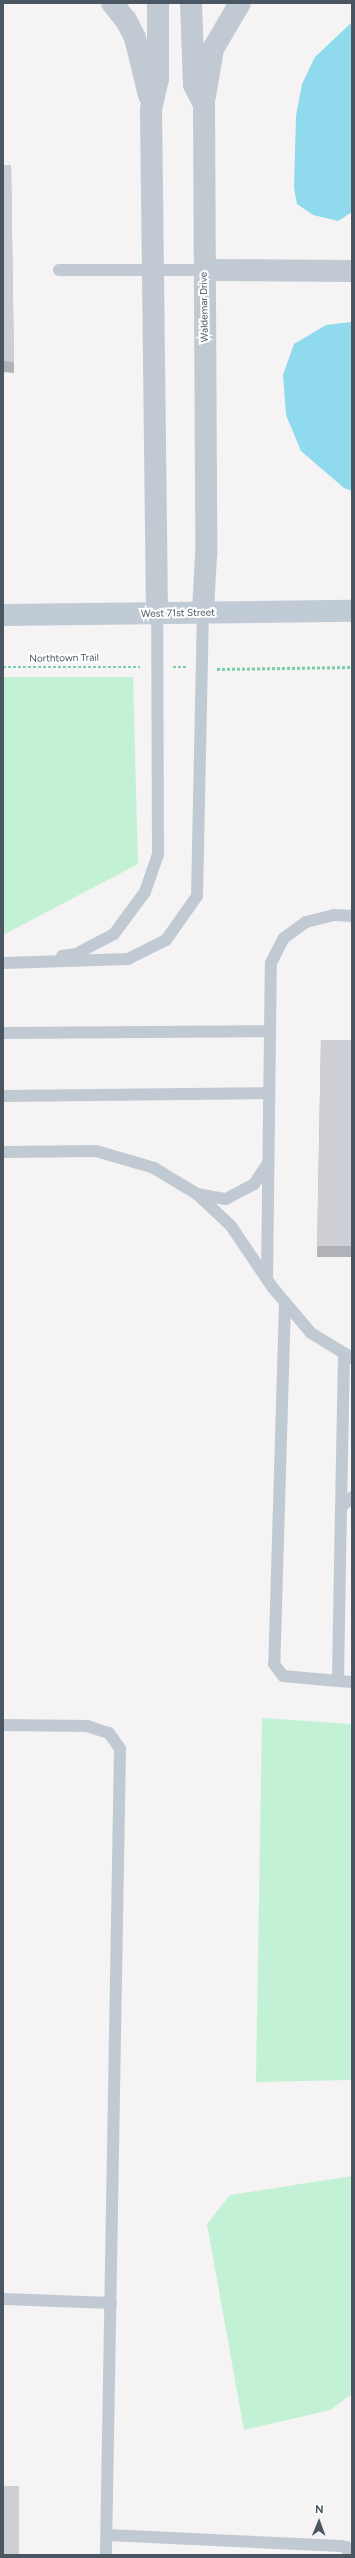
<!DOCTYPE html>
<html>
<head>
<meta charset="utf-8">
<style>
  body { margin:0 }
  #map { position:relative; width:355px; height:2558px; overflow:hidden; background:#f5f3f3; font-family:Figtree,sans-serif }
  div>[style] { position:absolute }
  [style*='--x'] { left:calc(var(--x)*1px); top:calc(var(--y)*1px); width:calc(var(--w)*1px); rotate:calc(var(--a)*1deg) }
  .green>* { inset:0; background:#c3f1d5 }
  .water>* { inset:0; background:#90daee }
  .path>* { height:2.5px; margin-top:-1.25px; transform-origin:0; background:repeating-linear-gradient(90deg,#7ad0a6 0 3px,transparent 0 5px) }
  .service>* { height:12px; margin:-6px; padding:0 6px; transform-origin:6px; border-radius:6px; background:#c1cad2 }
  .minor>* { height:22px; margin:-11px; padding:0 11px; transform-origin:11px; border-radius:11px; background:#c1cad2 }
  .secondary>* { height:22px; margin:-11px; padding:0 11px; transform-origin:11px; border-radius:11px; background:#c1cbd6 }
  .wall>* { inset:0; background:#b0b2b7 }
  .building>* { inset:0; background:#cdcfd5 }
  span { translate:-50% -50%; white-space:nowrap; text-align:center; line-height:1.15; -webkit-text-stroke:4px #fff; paint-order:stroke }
  .street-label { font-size:10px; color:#4a5661 }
  .frame { position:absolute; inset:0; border:4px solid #4a5661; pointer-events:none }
  .north { position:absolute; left:299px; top:2502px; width:40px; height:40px; -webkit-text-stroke:3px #fff; paint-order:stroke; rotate:1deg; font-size:11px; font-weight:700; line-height:16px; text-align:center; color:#4a5661 }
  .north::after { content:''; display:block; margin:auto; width:14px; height:18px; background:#4a5661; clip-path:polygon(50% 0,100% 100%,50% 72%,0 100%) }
</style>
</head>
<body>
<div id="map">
  <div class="green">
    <i style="clip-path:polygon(3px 677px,133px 677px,138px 864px,3px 935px)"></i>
    <i style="clip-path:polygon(262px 1718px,352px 1724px,352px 2080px,256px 2082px)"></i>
    <i style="clip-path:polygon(352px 2176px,352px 2394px,330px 2410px,244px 2430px,207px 2224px,230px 2195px)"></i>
  </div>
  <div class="water">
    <i style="clip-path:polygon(352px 22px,352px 212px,338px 221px,313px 215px,297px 204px,294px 188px,296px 116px,302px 84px,315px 57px)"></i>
    <i style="clip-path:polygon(352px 322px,352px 491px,344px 488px,301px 451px,286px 415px,283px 375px,294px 344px,326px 325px)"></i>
  </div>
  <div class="path">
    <i style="--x:3;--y:667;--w:137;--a:0"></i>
    <i style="--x:173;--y:667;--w:13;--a:0"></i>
    <i style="--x:217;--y:669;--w:135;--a:-0.8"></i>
  </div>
  <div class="service">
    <i style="--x:59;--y:270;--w:144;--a:0"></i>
    <i style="--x:62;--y:956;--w:14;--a:-8"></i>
    <i style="--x:76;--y:954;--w:43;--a:-27.8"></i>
    <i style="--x:114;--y:934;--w:52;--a:-53.6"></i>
    <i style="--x:145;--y:892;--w:39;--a:-71"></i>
    <i style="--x:158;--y:855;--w:242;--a:-90.2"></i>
    <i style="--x:3;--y:963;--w:125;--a:-1.8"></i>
    <i style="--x:128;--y:959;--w:42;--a:-26.6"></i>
    <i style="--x:166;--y:940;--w:54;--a:-54.8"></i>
    <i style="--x:197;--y:896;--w:283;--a:-88.8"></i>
    <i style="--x:3;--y:1033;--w:267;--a:-0.4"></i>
    <i style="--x:3;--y:1096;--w:266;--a:-0.6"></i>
    <i style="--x:3;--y:1152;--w:93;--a:-0.6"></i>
    <i style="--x:96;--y:1151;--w:60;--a:16.3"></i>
    <i style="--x:154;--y:1168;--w:50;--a:31.2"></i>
    <i style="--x:197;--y:1194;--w:47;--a:43.3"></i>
    <i style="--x:231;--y:1226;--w:75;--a:55.9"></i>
    <i style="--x:273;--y:1288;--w:59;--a:49.8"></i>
    <i style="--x:311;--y:1333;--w:48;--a:31.4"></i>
    <i style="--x:197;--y:1194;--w:29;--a:10"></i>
    <i style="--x:226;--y:1199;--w:32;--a:-28"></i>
    <i style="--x:254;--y:1184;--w:25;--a:-56"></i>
    <i style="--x:267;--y:1279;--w:316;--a:-89.3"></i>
    <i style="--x:271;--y:963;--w:28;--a:-63"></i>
    <i style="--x:284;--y:938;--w:27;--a:-36"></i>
    <i style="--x:306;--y:922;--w:29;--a:-14"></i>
    <i style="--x:334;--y:915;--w:18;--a:3"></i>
    <i style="--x:285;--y:1303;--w:361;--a:91.7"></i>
    <i style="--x:274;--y:1664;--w:15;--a:53"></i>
    <i style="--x:283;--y:1676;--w:55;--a:5.2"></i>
    <i style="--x:344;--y:1354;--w:153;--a:91.1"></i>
    <i style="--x:341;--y:1507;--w:15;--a:-42"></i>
    <i style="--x:341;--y:1507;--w:174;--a:91"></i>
    <i style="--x:338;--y:1681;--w:14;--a:4"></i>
    <i style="--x:3;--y:1725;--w:84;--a:0.7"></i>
    <i style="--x:87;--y:1726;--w:23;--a:18"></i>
    <i style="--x:109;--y:1733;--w:19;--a:55"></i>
    <i style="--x:120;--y:1749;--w:806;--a:91"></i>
    <i style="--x:3;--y:2299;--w:108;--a:2.1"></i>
    <i style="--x:107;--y:2535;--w:234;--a:2.7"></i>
    <i style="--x:341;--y:2546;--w:5;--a:11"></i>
    <i style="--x:346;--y:2547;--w:9;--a:63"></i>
  </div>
  <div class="minor">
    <i style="--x:112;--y:3;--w:22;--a:51"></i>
    <i style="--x:126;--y:20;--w:20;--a:63"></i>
    <i style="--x:135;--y:38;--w:59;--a:76.2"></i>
    <i style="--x:191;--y:3;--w:82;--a:87.9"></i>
    <i style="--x:194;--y:85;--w:22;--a:63"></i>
    <i style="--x:204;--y:105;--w:450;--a:89.7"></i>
    <i style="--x:206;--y:555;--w:58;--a:93"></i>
    <i style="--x:205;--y:96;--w:48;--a:-80.3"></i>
    <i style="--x:213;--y:49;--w:53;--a:-59.6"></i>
    <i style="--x:203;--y:270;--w:149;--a:0.4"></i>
    <i style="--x:157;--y:613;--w:504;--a:-90.68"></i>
    <i style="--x:151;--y:109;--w:31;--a:-77"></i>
    <i style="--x:158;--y:79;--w:76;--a:-90"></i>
  </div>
  <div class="secondary">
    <i style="--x:3;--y:615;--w:349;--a:-0.7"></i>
  </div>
  <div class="wall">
    <i style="clip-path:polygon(3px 165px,11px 165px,14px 373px,3px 372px)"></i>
    <i style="clip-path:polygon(321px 1040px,352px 1040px,352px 1257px,317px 1257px)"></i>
  </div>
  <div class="building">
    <i style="clip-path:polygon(3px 165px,11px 165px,14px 362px,3px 361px)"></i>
    <i style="clip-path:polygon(321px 1040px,352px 1040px,352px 1246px,317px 1246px)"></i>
    <i style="clip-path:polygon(3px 2486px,19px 2486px,19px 2555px,3px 2555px)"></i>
  </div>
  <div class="street-label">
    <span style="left:204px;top:307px;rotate:-91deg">Waldemar Drive</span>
    <span style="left:178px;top:613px;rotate:-1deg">West 71st Street</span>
    <span style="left:64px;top:658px;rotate:-1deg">Northtown Trail</span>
  </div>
  <div class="frame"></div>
  <div class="north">N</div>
</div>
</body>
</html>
